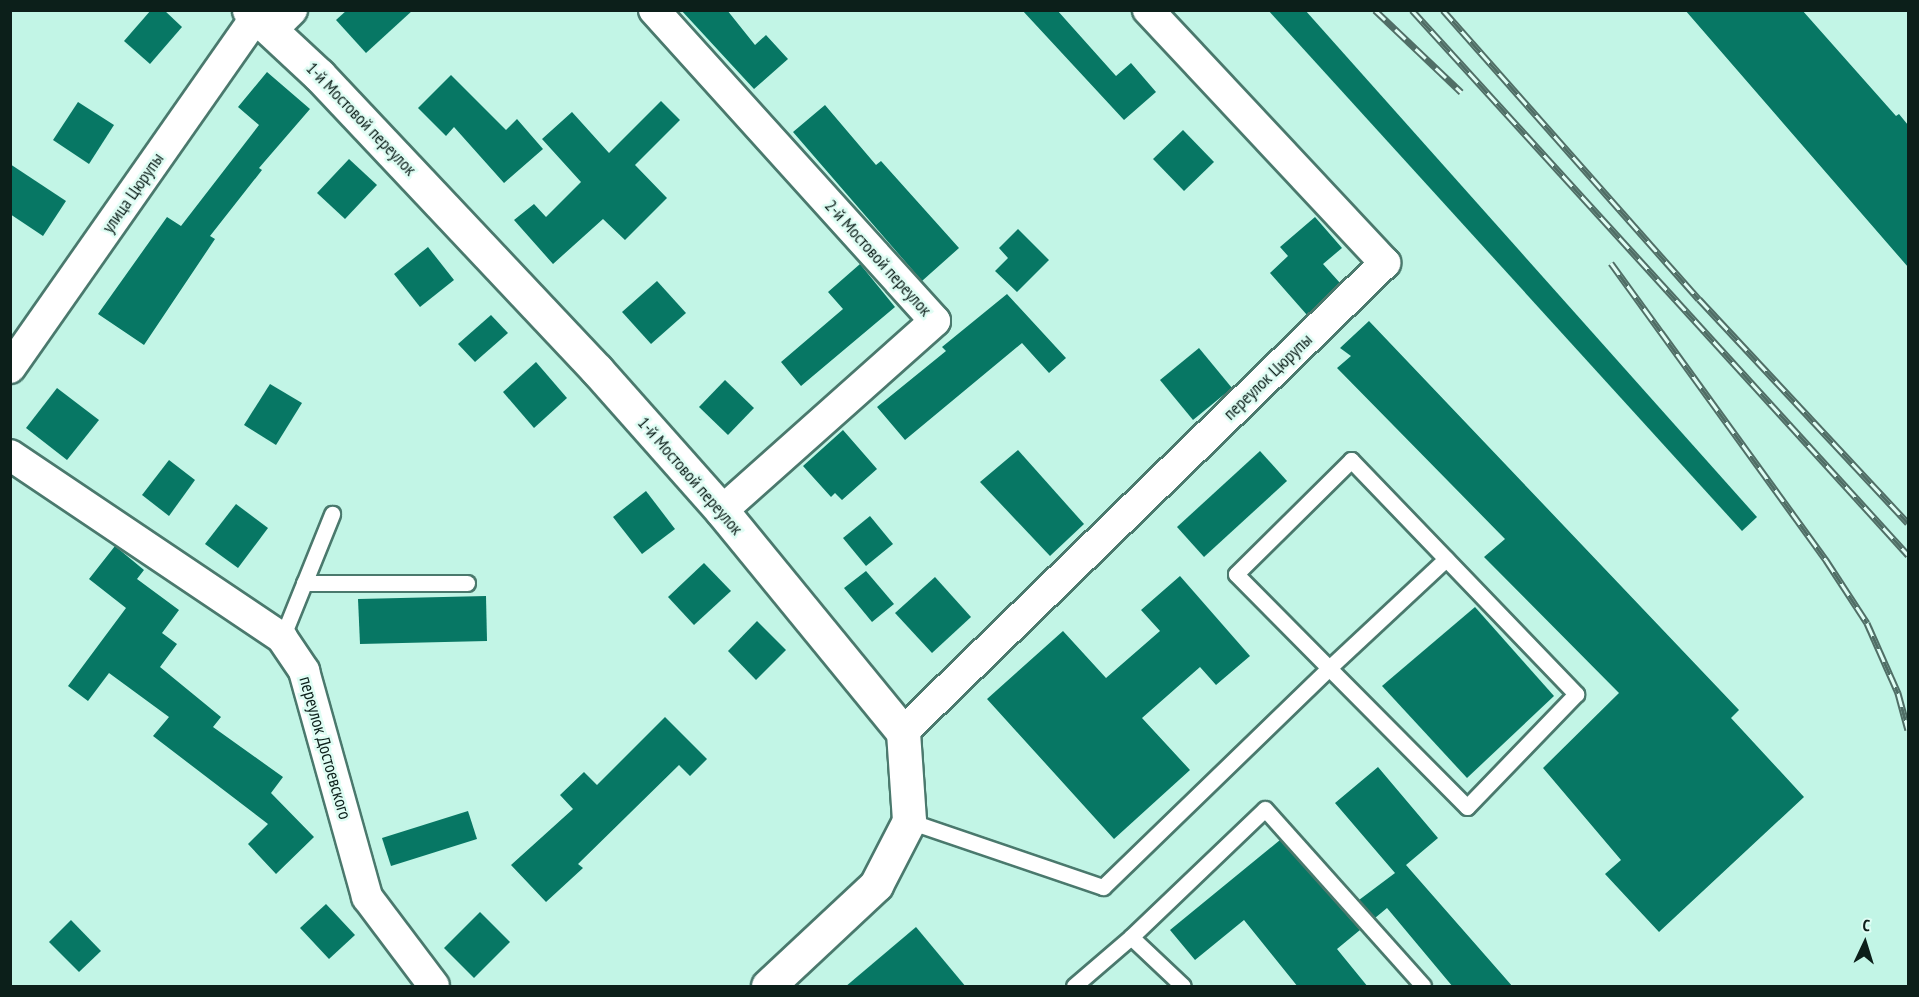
<!DOCTYPE html>
<html>
<head>
<meta charset="utf-8">
<style>
  body { margin:0 }
  #map { position:relative; width:1919px; height:997px; overflow:hidden; background:#c2f5e6; font-family:"PT Sans Narrow",sans-serif }
  div>[style] { position:absolute }
  [style*='--x'] { left:calc(var(--x)*1px); top:calc(var(--y)*1px); width:calc(var(--w)*1px); rotate:calc(var(--a)*1deg) }
  .building>* { inset:0; background:#077764 }
  .roads { filter:drop-shadow(2px 0 #4a796d) drop-shadow(-2px 0 #4a796d) drop-shadow(0 2px #4a796d) drop-shadow(0 -2px #4a796d) }
  .lane>* { height:15px; margin:-7.5px; padding:0 7.5px; transform-origin:7.5px; border-radius:7.5px; background:#fff }
  .street>* { height:30px; margin:-15px; padding:0 15px; transform-origin:15px; border-radius:15px; background:#fff }
  .secondary>* { height:33px; margin:-16.5px; padding:0 16.5px; transform-origin:16.5px; border-radius:16.5px; background:#fff }
  .rail>* { height:7px; margin-top:-3.5px; transform-origin:0; background:repeating-linear-gradient(90deg,#dffdf4 0 14px,#506e66 0 28px); box-sizing:border-box; border-block:2px solid #506e66 }
  span { translate:-50% -50%; white-space:nowrap; text-align:center; line-height:1.15; -webkit-text-stroke:5px #dffdf4; paint-order:stroke }
  .street-label { font-size:18px; color:#0c1f1a }
  .frame { position:absolute; inset:0; border:12px solid #0c1f1a; pointer-events:none }
  .north { position:absolute; left:1835px; top:913px; width:60px; height:60px; -webkit-text-stroke:4px #dffdf4; paint-order:stroke; rotate:4deg; font-size:16px; font-weight:700; line-height:24px; text-align:center; color:#0c1f1a }
  .north::after { content:''; display:block; margin:auto; width:21px; height:27px; background:#0c1f1a; clip-path:polygon(50% 0,100% 100%,50% 72%,0 100%) }
</style>
</head>
<body>
<div id="map">
  <div class="building">
    <i style="clip-path:polygon(151px 10px,164px 10px,182px 27px,150px 64px,124px 41px)"></i>
    <i style="clip-path:polygon(347px 10px,413px 10px,366px 53px,336px 20px)"></i>
    <i style="clip-path:polygon(681px 10px,727px 10px,755px 45px,766px 35px,788px 59px,754px 89px)"></i>
    <i style="clip-path:polygon(1022px 10px,1057px 10px,1116px 76px,1131px 63px,1156px 92px,1124px 120px)"></i>
    <i style="clip-path:polygon(1268px 10px,1305px 10px,1757px 517px,1742px 531px)"></i>
    <i style="clip-path:polygon(1685px 10px,1802px 10px,1896px 116px,1899px 114px,1908px 125px,1908px 267px)"></i>
    <i style="clip-path:polygon(267px 72px,310px 109px,259px 168px,262px 170px,210px 236px,215px 239px,144px 345px,98px 314px,167px 217px,181px 226px,259px 125px,238px 107px)"></i>
    <i style="clip-path:polygon(451px 75px,506px 130px,517px 119px,543px 149px,504px 183px,454px 127px,446px 136px,418px 108px)"></i>
    <i style="clip-path:polygon(661px 101px,680px 120px,635px 165px,667px 198px,625px 240px,603px 219px,553px 264px,514px 220px,534px 204px,546px 217px,581px 182px,542px 139px,572px 112px,609px 153px)"></i>
    <i style="clip-path:polygon(78px 102px,114px 125px,89px 164px,53px 140px)"></i>
    <i style="clip-path:polygon(825px 105px,876px 165px,881px 161px,959px 248px,922px 281px,793px 132px)"></i>
    <i style="clip-path:polygon(1183px 130px,1214px 162px,1184px 191px,1153px 159px)"></i>
    <i style="clip-path:polygon(349px 159px,377px 185px,345px 219px,317px 193px)"></i>
    <i style="clip-path:polygon(10px 164px,66px 201px,43px 236px,10px 214px)"></i>
    <i style="clip-path:polygon(1315px 217px,1342px 248px,1323px 264px,1340px 283px,1307px 315px,1270px 273px,1288px 256px,1280px 247px)"></i>
    <i style="clip-path:polygon(1018px 229px,1049px 260px,1017px 292px,995px 271px,1008px 258px,999px 248px)"></i>
    <i style="clip-path:polygon(428px 247px,454px 280px,420px 307px,394px 274px)"></i>
    <i style="clip-path:polygon(860px 264px,895px 307px,801px 386px,781px 362px,843px 309px,828px 292px)"></i>
    <i style="clip-path:polygon(657px 281px,686px 313px,651px 344px,622px 312px)"></i>
    <i style="clip-path:polygon(1007px 294px,1066px 358px,1049px 373px,1022px 343px,905px 440px,877px 407px,946px 351px,942px 347px)"></i>
    <i style="clip-path:polygon(491px 315px,508px 333px,475px 362px,458px 344px)"></i>
    <i style="clip-path:polygon(1369px 321px,1739px 710px,1731px 718px,1804px 797px,1659px 932px,1605px 874px,1621px 860px,1543px 768px,1619px 693px,1484px 557px,1505px 539px,1337px 368px,1351px 356px,1340px 348px)"></i>
    <i style="clip-path:polygon(1199px 348px,1232px 388px,1193px 420px,1160px 380px)"></i>
    <i style="clip-path:polygon(536px 362px,567px 398px,534px 428px,503px 392px)"></i>
    <i style="clip-path:polygon(725px 380px,754px 408px,728px 435px,699px 407px)"></i>
    <i style="clip-path:polygon(270px 384px,302px 403px,276px 445px,244px 425px)"></i>
    <i style="clip-path:polygon(57px 388px,99px 420px,67px 460px,26px 428px)"></i>
    <i style="clip-path:polygon(843px 430px,877px 469px,842px 500px,835px 493px,831px 497px,803px 466px)"></i>
    <i style="clip-path:polygon(1018px 450px,1084px 524px,1050px 556px,980px 482px)"></i>
    <i style="clip-path:polygon(1260px 451px,1287px 481px,1204px 557px,1177px 527px)"></i>
    <i style="clip-path:polygon(169px 460px,195px 480px,169px 516px,142px 495px)"></i>
    <i style="clip-path:polygon(646px 491px,675px 529px,642px 554px,613px 517px)"></i>
    <i style="clip-path:polygon(236px 504px,268px 528px,238px 568px,205px 544px)"></i>
    <i style="clip-path:polygon(870px 516px,893px 544px,866px 566px,843px 538px)"></i>
    <i style="clip-path:polygon(115px 546px,144px 570px,137px 579px,179px 610px,162px 633px,177px 644px,160px 667px,221px 717px,213px 727px,283px 777px,271px 793px,314px 837px,276px 874px,248px 844px,268px 824px,153px 736px,169px 717px,109px 673px,88px 701px,68px 686px,126px 608px,89px 579px)"></i>
    <i style="clip-path:polygon(704px 563px,731px 591px,694px 625px,668px 597px)"></i>
    <i style="clip-path:polygon(866px 571px,894px 604px,872px 622px,844px 588px)"></i>
    <i style="clip-path:polygon(1180px 576px,1250px 656px,1216px 685px,1200px 667px,1142px 718px,1190px 770px,1114px 839px,987px 699px,1063px 631px,1106px 678px,1160px 631px,1141px 610px)"></i>
    <i style="clip-path:polygon(935px 577px,971px 617px,932px 653px,895px 613px)"></i>
    <i style="clip-path:polygon(486px 596px,487px 641px,360px 644px,358px 599px)"></i>
    <i style="clip-path:polygon(1475px 607px,1554px 696px,1467px 778px,1382px 686px)"></i>
    <i style="clip-path:polygon(757px 621px,786px 650px,756px 680px,728px 651px)"></i>
    <i style="clip-path:polygon(665px 717px,707px 759px,690px 776px,679px 765px,578px 864px,583px 868px,546px 902px,511px 865px,573px 809px,560px 795px,584px 772px,597px 785px)"></i>
    <i style="clip-path:polygon(1378px 767px,1438px 838px,1406px 865px,1513px 987px,1453px 987px,1387px 908px,1375px 918px,1359px 900px,1395px 873px,1335px 803px)"></i>
    <i style="clip-path:polygon(468px 811px,477px 839px,391px 866px,382px 838px)"></i>
    <i style="clip-path:polygon(1280px 840px,1360px 930px,1337px 949px,1368px 987px,1298px 987px,1244px 920px,1195px 960px,1170px 930px)"></i>
    <i style="clip-path:polygon(326px 904px,355px 935px,329px 959px,300px 928px)"></i>
    <i style="clip-path:polygon(480px 912px,510px 942px,474px 978px,444px 948px)"></i>
    <i style="clip-path:polygon(71px 920px,101px 951px,79px 972px,49px 942px)"></i>
    <i style="clip-path:polygon(916px 927px,966px 987px,845px 987px)"></i>
  </div>
  <div class="roads">
    <div class="lane">
      <i style="--x:304;--y:583;--w:163;--a:0"></i>
      <i style="--x:282;--y:638;--w:134;--a:-68"></i>
      <i style="--x:909;--y:821;--w:205;--a:18.8"></i>
      <i style="--x:1103;--y:887;--w:315;--a:-44.1"></i>
      <i style="--x:1329;--y:668;--w:132;--a:-134.7"></i>
      <i style="--x:1236;--y:574;--w:162;--a:-44.7"></i>
      <i style="--x:1351;--y:460;--w:325;--a:46.1"></i>
      <i style="--x:1576;--y:694;--w:157;--a:134"></i>
      <i style="--x:1467;--y:807;--w:196;--a:-134.8"></i>
      <i style="--x:1329;--y:668;--w:160;--a:-43"></i>
      <i style="--x:1131;--y:937;--w:185;--a:-43.7"></i>
      <i style="--x:1265;--y:809;--w:237;--a:48.2"></i>
      <i style="--x:1074;--y:986;--w:75;--a:-40.7"></i>
      <i style="--x:1131;--y:937;--w:71;--a:43.3"></i>
    </div>
    <div class="street">
      <i style="--x:654;--y:10;--w:419;--a:47.9"></i>
      <i style="--x:935;--y:321;--w:285;--a:138.3"></i>
      <i style="--x:273;--y:29;--w:27;--a:-45"></i>
      <i style="--x:10;--y:368;--w:429;--a:-55"></i>
      <i style="--x:10;--y:455;--w:328;--a:33.9"></i>
      <i style="--x:282;--y:638;--w:40;--a:56"></i>
      <i style="--x:304;--y:671;--w:235;--a:74.4"></i>
      <i style="--x:367;--y:897;--w:111;--a:53"></i>
      <i style="--x:903;--y:732;--w:673;--a:-44.22"></i>
      <i style="--x:1385;--y:263;--w:347;--a:-133.1"></i>
    </div>
    <div class="secondary">
      <i style="--x:249;--y:10;--w:96;--a:42.9"></i>
      <i style="--x:319;--y:75;--w:405;--a:46.7"></i>
      <i style="--x:597;--y:370;--w:188;--a:48.4"></i>
      <i style="--x:722;--y:511;--w:286;--a:50.7"></i>
      <i style="--x:903;--y:732;--w:89;--a:86.1"></i>
      <i style="--x:909;--y:821;--w:72;--a:117.3"></i>
      <i style="--x:876;--y:885;--w:148;--a:136.9"></i>
    </div>
  </div>
  <div class="rail">
    <i style="--x:1375;--y:10;--w:119;--a:43.6"></i>
    <i style="--x:1412;--y:10;--w:737;--a:47.69"></i>
    <i style="--x:1443;--y:10;--w:386;--a:48.5"></i>
    <i style="--x:1699;--y:299;--w:306;--a:47"></i>
    <i style="--x:1611;--y:263;--w:367;--a:54.1"></i>
    <i style="--x:1826;--y:560;--w:75;--a:56.9"></i>
    <i style="--x:1867;--y:623;--w:77;--a:66.1"></i>
    <i style="--x:1898;--y:693;--w:38;--a:75"></i>
  </div>
  <div class="street-label">
    <span style="left:361px;top:119px;rotate:46deg">1-й Мостовой переулок</span>
    <span style="left:133px;top:193px;rotate:-55deg">улица Цюрупы</span>
    <span style="left:878px;top:258px;rotate:48deg">2-й Мостовой переулок</span>
    <span style="left:1268px;top:377px;rotate:-44deg">переулок Цюрупы</span>
    <span style="left:690px;top:476px;rotate:49deg">1-й Мостовой переулок</span>
    <span style="left:325px;top:748px;rotate:74deg">переулок Достоевского</span>
  </div>
  <div class="frame"></div>
  <div class="north">С</div>
</div>
</body>
</html>
